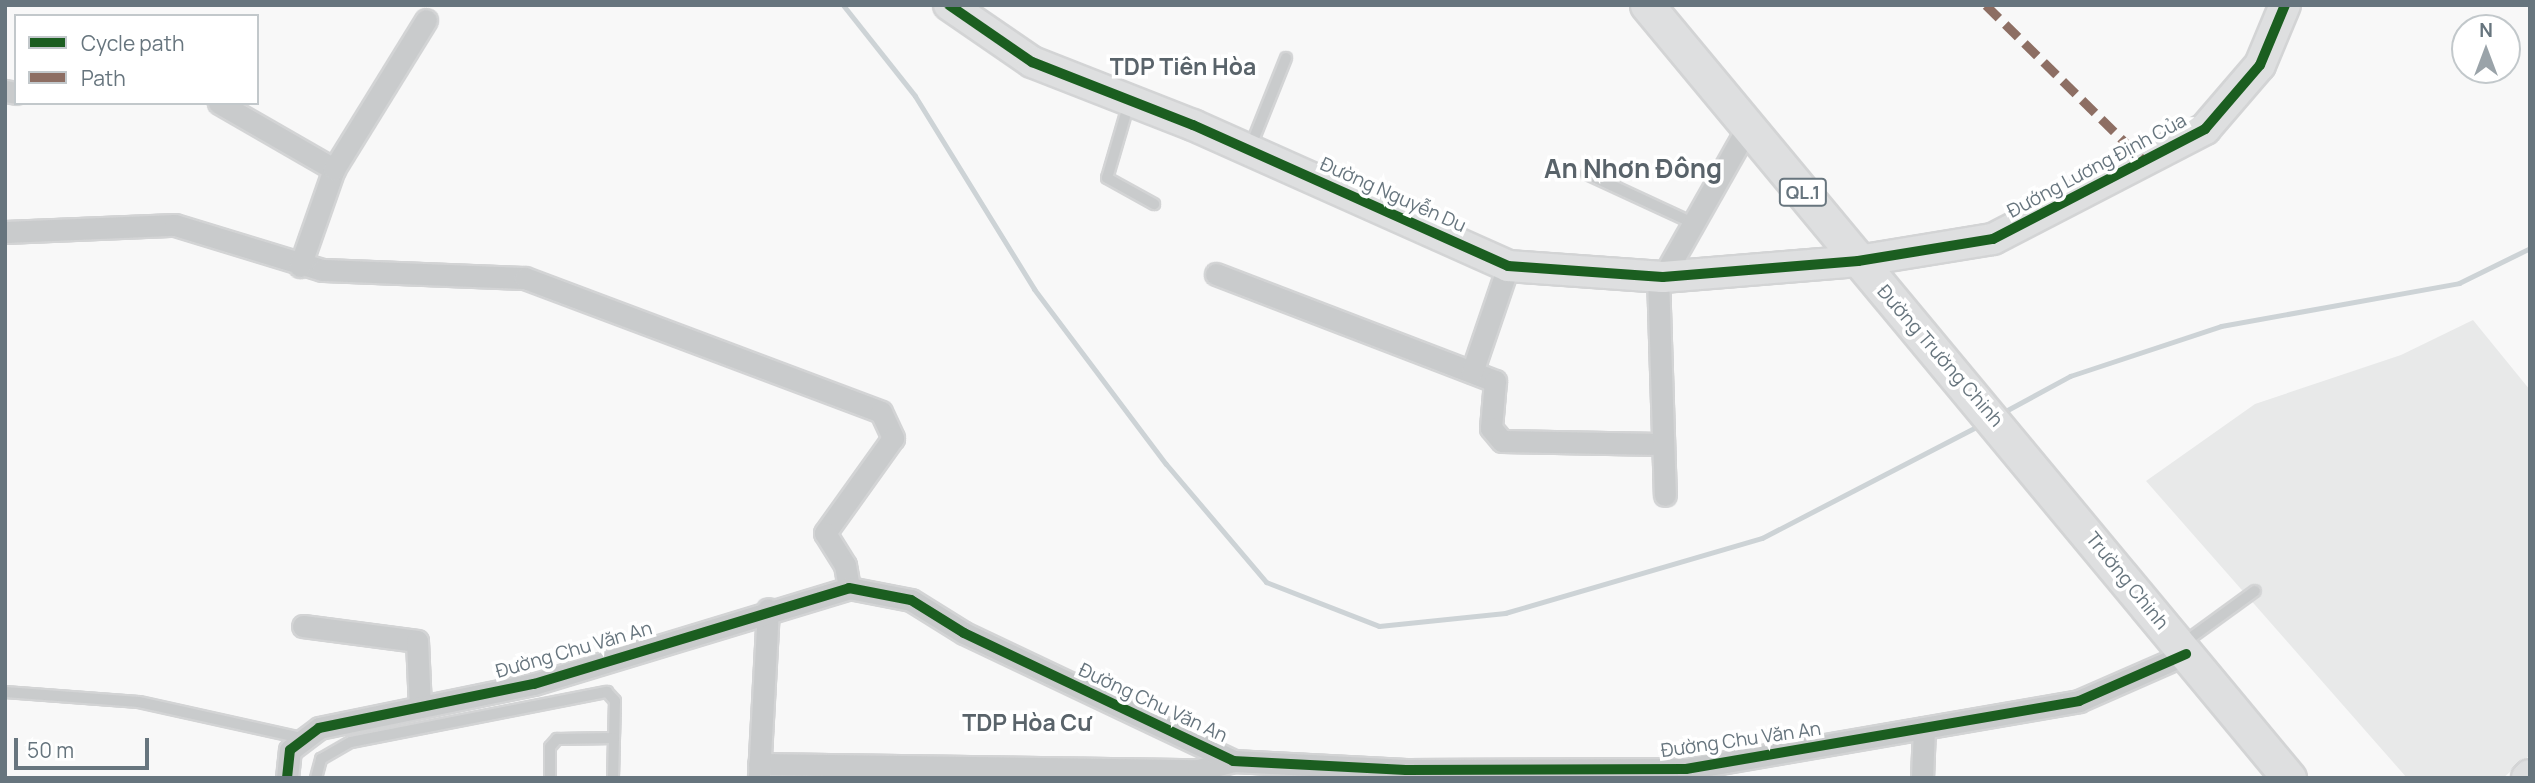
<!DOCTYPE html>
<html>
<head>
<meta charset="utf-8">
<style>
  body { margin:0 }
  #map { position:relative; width:2535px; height:783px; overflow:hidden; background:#f8f8f8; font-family:Manrope,sans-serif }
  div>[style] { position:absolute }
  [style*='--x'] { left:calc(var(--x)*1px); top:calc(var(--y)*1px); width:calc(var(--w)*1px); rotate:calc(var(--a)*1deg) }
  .built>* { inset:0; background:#e8e9e9 }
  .stream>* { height:5px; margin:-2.5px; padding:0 2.5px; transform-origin:2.5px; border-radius:2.5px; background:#cdd3d6 }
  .roads { filter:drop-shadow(2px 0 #d3d4d5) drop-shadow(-2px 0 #d3d4d5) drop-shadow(0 2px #d3d4d5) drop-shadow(0 -2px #d3d4d5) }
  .lane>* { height:10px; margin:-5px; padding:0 5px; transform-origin:5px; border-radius:5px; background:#c9cbcc }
  .street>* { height:21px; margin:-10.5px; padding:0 10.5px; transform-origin:10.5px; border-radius:10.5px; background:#c9cbcc }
  .secondary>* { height:30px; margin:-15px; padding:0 15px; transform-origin:15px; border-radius:15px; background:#dedfe0 }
  .primary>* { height:33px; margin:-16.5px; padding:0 16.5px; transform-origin:16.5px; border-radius:16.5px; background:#dedfe0 }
  .quiet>* { height:9px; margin-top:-4.5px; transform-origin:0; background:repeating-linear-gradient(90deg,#8d6e63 0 18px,transparent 0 27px) }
  .cycleway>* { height:10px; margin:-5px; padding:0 5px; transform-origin:5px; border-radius:5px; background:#1b5e20 }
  span { translate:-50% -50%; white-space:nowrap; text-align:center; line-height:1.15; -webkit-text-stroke:7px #fff; paint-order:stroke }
  .shield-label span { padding:2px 5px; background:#fff; border:2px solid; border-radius:5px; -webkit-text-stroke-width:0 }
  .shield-label { font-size:18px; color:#67757e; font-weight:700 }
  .street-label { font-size:19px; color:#67757e }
  .quarter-label { font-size:23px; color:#59636a; font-weight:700 }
  .district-label { font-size:26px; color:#59636a; font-weight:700 }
  .frame { position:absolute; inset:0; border:7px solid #67757e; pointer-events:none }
  .legend { position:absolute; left:14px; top:14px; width:245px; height:91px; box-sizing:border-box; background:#fff; border:2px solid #c2c8cb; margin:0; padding:9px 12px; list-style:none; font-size:21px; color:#67757e }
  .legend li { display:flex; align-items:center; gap:14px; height:35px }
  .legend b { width:35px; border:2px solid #c2c8cb }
  .north { position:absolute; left:2451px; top:14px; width:70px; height:70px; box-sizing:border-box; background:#fff; border:2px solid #c2c8cb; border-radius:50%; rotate:0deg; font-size:19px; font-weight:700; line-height:28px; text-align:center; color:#67757e }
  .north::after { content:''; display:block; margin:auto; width:24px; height:32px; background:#9aa3a9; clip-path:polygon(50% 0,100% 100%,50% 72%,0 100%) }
  .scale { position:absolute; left:14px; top:738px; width:135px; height:32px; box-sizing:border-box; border:4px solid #67757e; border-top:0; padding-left:9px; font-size:21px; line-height:24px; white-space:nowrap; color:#67757e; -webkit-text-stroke:5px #fff; paint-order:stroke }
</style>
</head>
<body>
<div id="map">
  <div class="built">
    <i style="clip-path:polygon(2473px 320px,2530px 390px,2530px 755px,2503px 778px,2407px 778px,2146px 481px,2255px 404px,2401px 355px)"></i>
  </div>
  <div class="stream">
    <i style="--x:843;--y:5;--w:116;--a:51.6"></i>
    <i style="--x:915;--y:96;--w:227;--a:58.3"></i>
    <i style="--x:1034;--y:289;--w:219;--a:53"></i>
    <i style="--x:1166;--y:464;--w:155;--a:49.7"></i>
    <i style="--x:1266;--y:582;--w:121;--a:21.3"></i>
    <i style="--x:1379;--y:626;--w:127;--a:-5.9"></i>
    <i style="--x:1505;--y:613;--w:268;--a:-16.3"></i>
    <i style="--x:1762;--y:538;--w:246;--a:-27.4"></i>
    <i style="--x:2000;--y:414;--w:80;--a:-28.5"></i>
    <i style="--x:2070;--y:376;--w:159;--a:-18.3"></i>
    <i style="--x:2221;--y:326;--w:242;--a:-10.2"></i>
    <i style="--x:2459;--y:283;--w:79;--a:-26.2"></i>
  </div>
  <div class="roads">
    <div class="lane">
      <i style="--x:1129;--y:103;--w:78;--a:106.3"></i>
      <i style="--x:1107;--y:178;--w:54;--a:29"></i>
      <i style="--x:1250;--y:148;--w:97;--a:-68.2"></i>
      <i style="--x:1587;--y:174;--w:117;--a:24.8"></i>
      <i style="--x:2182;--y:644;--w:90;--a:-36"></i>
      <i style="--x:5;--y:692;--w:134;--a:4.3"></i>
      <i style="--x:139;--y:702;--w:167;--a:12.5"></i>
      <i style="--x:316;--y:778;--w:20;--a:-75"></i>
      <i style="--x:321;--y:759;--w:34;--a:-30"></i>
      <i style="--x:351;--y:742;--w:261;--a:-11.1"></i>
      <i style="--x:607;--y:692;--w:12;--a:48"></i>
      <i style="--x:615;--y:701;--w:77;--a:91.5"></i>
      <i style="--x:550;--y:778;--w:31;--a:-90"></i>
      <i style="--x:550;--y:747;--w:11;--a:-49"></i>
      <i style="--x:557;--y:739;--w:57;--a:-1"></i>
    </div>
    <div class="street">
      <i style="--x:5;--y:91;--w:11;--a:10"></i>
      <i style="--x:219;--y:103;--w:133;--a:29.9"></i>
      <i style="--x:5;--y:232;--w:170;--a:-2.4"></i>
      <i style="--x:175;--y:225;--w:154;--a:17"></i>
      <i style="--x:322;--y:270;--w:203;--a:2.3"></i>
      <i style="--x:525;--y:278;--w:380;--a:20.6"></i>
      <i style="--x:881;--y:412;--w:29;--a:65"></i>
      <i style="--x:893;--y:438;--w:117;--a:125.6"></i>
      <i style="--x:825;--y:533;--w:38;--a:58"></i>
      <i style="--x:845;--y:565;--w:23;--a:80"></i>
      <i style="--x:300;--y:266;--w:103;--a:-70.7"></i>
      <i style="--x:334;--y:169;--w:175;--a:-58.3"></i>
      <i style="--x:1216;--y:274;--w:299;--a:21"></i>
      <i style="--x:1495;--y:381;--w:47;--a:94.9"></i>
      <i style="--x:1491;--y:428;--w:17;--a:50"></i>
      <i style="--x:1502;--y:441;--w:158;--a:1.1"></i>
      <i style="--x:1658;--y:276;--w:219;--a:88.2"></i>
      <i style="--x:1663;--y:277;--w:175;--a:-60.5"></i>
      <i style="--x:1472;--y:372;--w:112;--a:-71.2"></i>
      <i style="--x:303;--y:626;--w:115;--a:7.5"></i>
      <i style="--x:417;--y:641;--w:66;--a:87.4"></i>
      <i style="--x:759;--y:764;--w:439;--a:0.8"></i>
      <i style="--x:1198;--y:770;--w:36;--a:-14"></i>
      <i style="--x:759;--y:775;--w:166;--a:-86.9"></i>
      <i style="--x:287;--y:778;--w:28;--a:-84"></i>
      <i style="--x:290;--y:750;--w:36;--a:-37"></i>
      <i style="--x:319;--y:728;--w:219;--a:-11.6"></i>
      <i style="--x:534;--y:684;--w:329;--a:-16.9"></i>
      <i style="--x:849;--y:588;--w:63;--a:11"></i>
      <i style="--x:911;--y:600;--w:62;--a:31.9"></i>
      <i style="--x:964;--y:633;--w:298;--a:25.4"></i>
      <i style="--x:1233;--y:761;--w:173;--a:3"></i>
      <i style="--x:1406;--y:770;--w:280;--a:-0.2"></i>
      <i style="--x:1686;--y:769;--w:399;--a:-9.8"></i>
      <i style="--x:2079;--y:701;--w:117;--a:-23.7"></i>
      <i style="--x:1922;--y:778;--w:50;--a:-87.7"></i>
    </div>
    <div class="secondary">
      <i style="--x:949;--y:5;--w:101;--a:34.5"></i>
      <i style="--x:1032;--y:62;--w:173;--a:21.4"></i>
      <i style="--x:1193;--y:125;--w:345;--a:24.1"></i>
      <i style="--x:1508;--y:266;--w:155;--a:4.1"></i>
      <i style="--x:1663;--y:277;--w:196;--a:-4.7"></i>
      <i style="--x:1858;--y:261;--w:137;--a:-9.3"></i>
      <i style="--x:1993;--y:239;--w:239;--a:-27.4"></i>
      <i style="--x:2205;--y:129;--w:84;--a:-49.3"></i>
      <i style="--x:2260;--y:65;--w:65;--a:-67.4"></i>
      <i style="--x:2527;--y:778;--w:4;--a:-45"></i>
    </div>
    <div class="primary">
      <i style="--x:1647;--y:5;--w:1005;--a:50.29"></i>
    </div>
  </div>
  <div class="quiet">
    <i style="--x:1986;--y:5;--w:225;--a:44.6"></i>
  </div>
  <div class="cycleway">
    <i style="--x:949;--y:5;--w:101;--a:34.5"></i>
    <i style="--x:1032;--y:62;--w:173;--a:21.4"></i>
    <i style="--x:1193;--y:125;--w:345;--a:24.1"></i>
    <i style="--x:1508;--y:266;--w:155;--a:4.1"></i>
    <i style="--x:1663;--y:277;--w:196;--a:-4.7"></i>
    <i style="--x:1858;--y:261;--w:137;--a:-9.3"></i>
    <i style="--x:1993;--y:239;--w:239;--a:-27.4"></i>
    <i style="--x:2205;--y:129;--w:84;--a:-49.3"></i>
    <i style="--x:2260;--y:65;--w:65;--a:-67.4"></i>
    <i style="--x:287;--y:778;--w:28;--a:-84"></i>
    <i style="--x:290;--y:750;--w:36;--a:-37"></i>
    <i style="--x:319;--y:728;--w:219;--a:-11.6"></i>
    <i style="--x:534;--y:684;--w:329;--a:-16.9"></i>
    <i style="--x:849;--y:588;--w:63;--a:11"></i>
    <i style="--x:911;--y:600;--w:62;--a:31.9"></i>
    <i style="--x:964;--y:633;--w:298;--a:25.4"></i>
    <i style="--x:1233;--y:761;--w:173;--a:3"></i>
    <i style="--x:1406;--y:770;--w:280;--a:-0.2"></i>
    <i style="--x:1686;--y:769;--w:399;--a:-9.8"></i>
    <i style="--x:2079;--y:701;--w:117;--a:-23.7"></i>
  </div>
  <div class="shield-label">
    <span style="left:1803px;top:192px">QL.1</span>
  </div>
  <div class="street-label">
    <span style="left:2097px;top:166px;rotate:-28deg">Đướng Lương Định Của</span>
    <span style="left:1393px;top:195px;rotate:24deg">Đường Nguyễn Du</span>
    <span style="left:1940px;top:356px;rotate:49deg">Đường Trường Chinh</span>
    <span style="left:2127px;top:581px;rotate:51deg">Trường Chinh</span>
    <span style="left:574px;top:650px;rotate:-16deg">Đường Chu Văn An</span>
    <span style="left:1153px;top:703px;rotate:25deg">Đường Chu Văn An</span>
    <span style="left:1741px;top:740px;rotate:-8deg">Đường Chu Văn An</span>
  </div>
  <div class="quarter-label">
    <span style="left:1183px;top:66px">TDP Tiên Hòa</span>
    <span style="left:1027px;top:722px">TDP Hòa Cư</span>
  </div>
  <div class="district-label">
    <span style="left:1633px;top:169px">An Nhơn Đông</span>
  </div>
  <div class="frame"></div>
  <ul class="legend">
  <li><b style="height:9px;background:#1b5e20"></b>Cycle path</li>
  <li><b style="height:9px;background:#8d6e63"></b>Path</li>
  </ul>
  <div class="north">N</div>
  <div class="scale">50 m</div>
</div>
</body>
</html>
